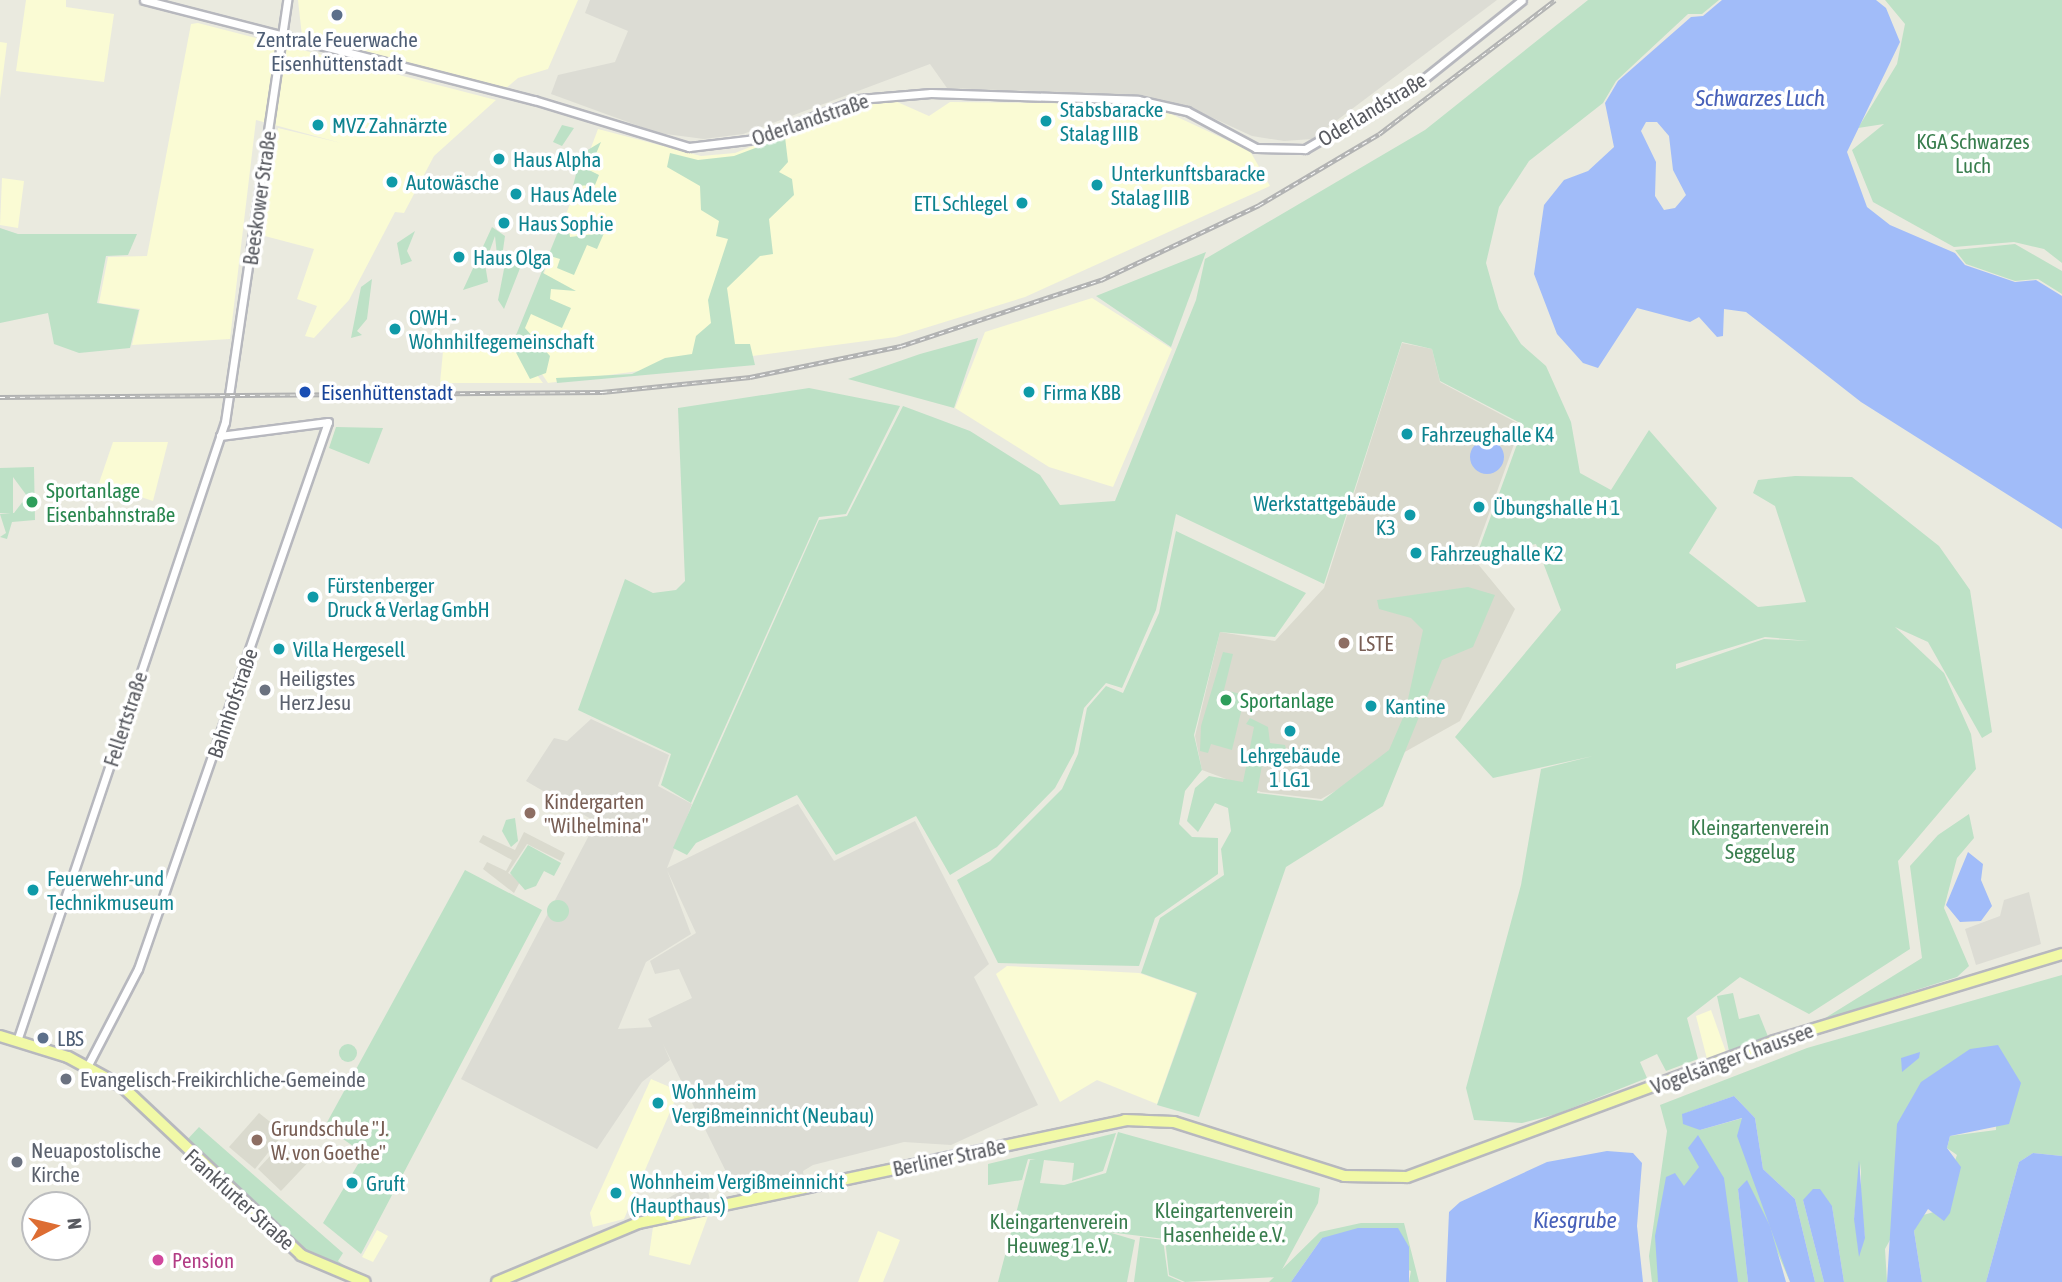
<!DOCTYPE html>
<html>
<head>
<meta charset="utf-8">
<style>
  body { margin:0 }
  #map { position:relative; width:2062px; height:1282px; overflow:hidden; background:#eaeadf; font-family:"Asap Condensed",sans-serif }
  div>[style] { position:absolute }
  [style*='--x'] { left:calc(var(--x)*1px); top:calc(var(--y)*1px); width:calc(var(--w)*1px); rotate:calc(var(--a)*1deg) }
  .commercial>* { inset:0; background:#fafbd4 }
  .industrial>* { inset:0; background:#dcdcd4 }
  .education>* { inset:0; background:#dadace }
  .green>* { inset:0; background:#bde1c6 }
  .round { border-radius:50% }
  .water>* { inset:0; background:#a1bcf9 }
  .roads { filter:drop-shadow(2px 0 #b7b8be) drop-shadow(-2px 0 #b7b8be) drop-shadow(0 2px #b7b8be) drop-shadow(0 -2px #b7b8be) }
  .minor>* { height:7px; margin:-3.5px; padding:0 3.5px; transform-origin:3.5px; border-radius:3.5px; background:#fff }
  .major>* { height:10px; margin:-5px; padding:0 5px; transform-origin:5px; border-radius:5px; background:#f1f9a6 }
  .rail>* { height:4.5px; margin-top:-2.25px; transform-origin:0; background:repeating-linear-gradient(90deg,#fff 0 5px,#b2b3b3 0 10px); box-sizing:border-box; border-block:2px solid #b2b3b3 }
  .dots>* { width:19px; height:19px; translate:-50% -50%; box-sizing:border-box; border:4px solid #fff; border-radius:50% }
  span { translate:-50% -50%; white-space:nowrap; text-align:center; line-height:1.15; -webkit-text-stroke:7px #fff; paint-order:stroke }
  .service-label { font-size:21px; color:#4e5e75 }
  .left { translate:0 -50%; text-align:left }
  .culture-label { font-size:21px; color:#0d838f }
  .right { translate:-100% -50%; text-align:right }
  .street-label { font-size:21px; color:#585a60 }
  .park-label { font-size:21px; color:#397e4e }
  .transit-label { font-size:21px; color:#164399 }
  .leisure-label { font-size:21px; color:#27864d }
  .education-label { font-size:21px; color:#785e54 }
  .worship-label { font-size:21px; color:#5b616d }
  .hotel-label { font-size:21px; color:#b23c85 }
  .water-label { font-size:23px; color:#4760b9; font-style:italic }
  .north { position:absolute; left:21px; top:1191px; width:70px; height:70px; box-sizing:border-box; background:#fff; border:2px solid #bcbdbf; border-radius:50%; rotate:83deg; font-size:19px; font-weight:700; line-height:28px; text-align:center; color:#585a60 }
  .north::after { content:''; display:block; margin:auto; width:24px; height:32px; background:#dd6d33; clip-path:polygon(50% 0,100% 100%,50% 72%,0 100%) }
</style>
</head>
<body>
<div id="map">
  <div class="commercial">
    <i style="clip-path:polygon(26px 0,66px 0,66px 7px,114px 14px,104px 82px,16px 71px)"></i>
    <i style="clip-path:polygon(298px 0,578px 0,548px 69px,518px 78px,504px 90px,302px 36px)"></i>
    <i style="clip-path:polygon(198px 23px,496px 100px,434px 156px,404px 213px,395px 212px,349px 300px,314px 338px,305px 336px,317px 306px,297px 299px,314px 249px,261px 235px,278px 128px,341px 143px,256px 120px,230px 339px,132px 345px,140px 309px,99px 303px,108px 257px,147px 256px,191px 24px)"></i>
    <i style="clip-path:polygon(0 42px,7px 43px,0 98px)"></i>
    <i style="clip-path:polygon(895px 101px,929px 116px,950px 102px,1120px 104px,1171px 114px,1250px 151px,1270px 186px,1025px 297px,896px 337px,548px 383px,519px 340px,598px 129px,701px 156px,735px 153px,848px 108px)"></i>
    <i style="clip-path:polygon(2px 178px,24px 181px,18px 228px,0 225px)"></i>
    <i style="clip-path:polygon(1092px 298px,1172px 349px,1113px 487px,1049px 467px,955px 408px,985px 332px)"></i>
    <i style="clip-path:polygon(444px 341px,518px 349px,543px 383px,440px 383px)"></i>
    <i style="clip-path:polygon(113px 442px,168px 442px,153px 501px,99px 483px)"></i>
    <i style="clip-path:polygon(1007px 966px,1139px 973px,1196px 993px,1157px 1104px,1097px 1080px,1060px 1102px,996px 974px)"></i>
    <i style="clip-path:polygon(1711px 1010px,1726px 1052px,1707px 1059px,1696px 1016px)"></i>
    <i style="clip-path:polygon(651px 1079px,679px 1091px,624px 1219px,593px 1227px,590px 1213px)"></i>
    <i style="clip-path:polygon(708px 1216px,690px 1265px,649px 1255px,653px 1227px)"></i>
    <i style="clip-path:polygon(377px 1230px,388px 1236px,373px 1262px,362px 1257px)"></i>
    <i style="clip-path:polygon(878px 1231px,900px 1240px,883px 1282px,858px 1282px)"></i>
  </div>
  <div class="industrial">
    <i style="clip-path:polygon(590px 0,1497px 0,1312px 139px,1284px 141px,1252px 136px,1187px 106px,1136px 95px,947px 88px,930px 64px,743px 134px,704px 139px,658px 133px,551px 94px,558px 75px,615px 62px,628px 31px,585px 13px)"></i>
    <i style="clip-path:polygon(evenodd,591px 719px,669px 755px,658px 786px,692px 804px,667px 868px,798px 804px,834px 861px,915px 821px,989px 964px,974px 977px,1038px 1105px,951px 1145px,904px 1142px,813px 1165px,803px 1171px,804px 1177px,737px 1194px,663px 1044px,670px 1060px,642px 1082px,597px 1149px,461px 1079px,596px 822px,526px 781px,554px 738px,567px 741px,591px 719px,667px 870px,696px 933px,650px 961px,655px 974px,679px 969px,692px 998px,648px 1019px,652px 1027px,618px 1029px,646px 962px,691px 934px,667px 870px)"></i>
    <i style="clip-path:polygon(2029px 892px,2041px 944px,1976px 965px,1965px 929px,2000px 916px,2004px 900px)"></i>
    <i style="clip-path:polygon(705px 1177px,710px 1201px,652px 1213px,651px 1208px)"></i>
  </div>
  <div class="education">
    <i style="clip-path:polygon(1402px 343px,1432px 349px,1440px 382px,1521px 425px,1473px 558px,1515px 609px,1460px 721px,1321px 799px,1261px 792px,1202px 770px,1195px 736px,1220px 632px,1275px 641px,1324px 588px)"></i>
    <i style="clip-path:polygon(524px 832px,565px 853px,561px 861px,527px 844px,508px 873px,521px 880px,514px 893px,483px 869px,487px 862px,506px 871px,512px 860px,479px 842px,483px 835px,515px 850px)"></i>
    <i style="clip-path:polygon(259px 1113px,284px 1133px,255px 1169px,229px 1147px)"></i>
    <i style="clip-path:polygon(283px 1142px,302px 1159px,311px 1149px,316px 1154px,281px 1191px,258px 1169px)"></i>
  </div>
  <div class="green">
    <i style="clip-path:polygon(evenodd,1588px 0,1719px 0,1702px 14px,1688px 14px,1616px 81px,1603px 103px,1529px 161px,1499px 207px,1486px 263px,1499px 309px,1521px 344px,1546px 366px,1571px 422px,1580px 473px,1611px 490px,1649px 430px,1717px 508px,1689px 553px,1758px 607px,1806px 602px,1775px 506px,1753px 493px,1758px 480px,1795px 476px,1852px 477px,1939px 546px,1970px 590px,1992px 732px,1982px 738px,1928px 642px,1895px 627px,1944px 673px,1971px 734px,1976px 769px,1898px 861px,1910px 949px,1809px 1014px,1740px 977px,1687px 1018px,1698px 1059px,1666px 1071px,1657px 1054px,1640px 1062px,1647px 1078px,1557px 1114px,1522px 1123px,1474px 1120px,1466px 1088px,1521px 885px,1541px 769px,1593px 756px,1493px 778px,1455px 737px,1561px 610px,1536px 544px,1476px 557px,1524px 425px,1440px 381px,1432px 349px,1402px 342px,1324px 584px,1176px 514px,1156px 610px,1122px 688px,1106px 683px,1084px 708px,1074px 753px,1055px 788px,997px 847px,950px 875px,916px 816px,836px 855px,797px 795px,696px 843px,687px 855px,673px 848px,819px 520px,847px 516px,903px 406px,970px 431px,1040px 475px,1060px 505px,1115px 501px,1196px 300px,1205px 259px,1425px 130px,1588px 0,1765px 637px,1809px 641px,1764px 639px,1676px 669px,1676px 664px,1765px 637px)"></i>
    <i style="clip-path:polygon(1885px 0,2062px 0,2062px 263px,2044px 249px,2014px 242px,1954px 247px,1873px 202px,1852px 150px,1884px 124px,1858px 128px,1897px 64px,1905px 24px)"></i>
    <i style="clip-path:polygon(562px 125px,574px 128px,562px 146px,553px 142px)"></i>
    <i style="clip-path:polygon(785px 137px,788px 162px,779px 172px,792px 179px,794px 195px,769px 219px,773px 254px,760px 256px,727px 288px,735px 344px,750px 344px,755px 365px,557px 383px,556px 378px,632px 374px,665px 358px,692px 354px,696px 336px,711px 323px,708px 300px,728px 239px,716px 236px,719px 221px,701px 210px,700px 186px,667px 167px,670px 153px,698px 160px,734px 156px)"></i>
    <i style="clip-path:polygon(601px 142px,589px 170px,599px 175px,595px 185px,573px 186px,581px 154px)"></i>
    <i style="clip-path:polygon(566px 212px,570px 237px,604px 233px,597px 249px,587px 245px,574px 275px,557px 268px,560px 259px,550px 256px,543px 273px,576px 291px,551px 289px,550px 299px,571px 308px,562px 328px,531px 314px,525px 328px,550px 356px,546px 373px,530px 379px,512px 345px)"></i>
    <i style="clip-path:polygon(492px 227px,505px 236px,502px 257px,497px 255px,495px 236px,485px 264px,488px 282px,463px 290px)"></i>
    <i style="clip-path:polygon(0 228px,18px 234px,137px 234px,128px 255px,106px 256px,97px 303px,139px 310px,130px 348px,79px 353px,54px 344px,48px 313px,0 323px)"></i>
    <i style="clip-path:polygon(415px 231px,407px 251px,412px 261px,401px 265px,397px 243px)"></i>
    <i style="clip-path:polygon(2015px 244px,2062px 271px,2062px 294px,2038px 279px,2015px 281px,1966px 264px,1955px 250px)"></i>
    <i style="clip-path:polygon(532px 247px,526px 253px,504px 309px,498px 300px,505px 264px,515px 264px)"></i>
    <i style="clip-path:polygon(1206px 252px,1171px 347px,1096px 296px)"></i>
    <i style="clip-path:polygon(372px 279px,367px 319px,357px 331px,362px 335px,351px 338px,361px 287px)"></i>
    <i style="clip-path:polygon(978px 338px,954px 408px,848px 379px,920px 354px)"></i>
    <i style="clip-path:polygon(809px 388px,900px 406px,846px 514px,819px 517px,691px 803px,661px 785px,671px 754px,578px 710px,625px 579px,653px 593px,676px 590px,685px 581px,678px 408px)"></i>
    <i style="clip-path:polygon(336px 427px,383px 428px,369px 464px,329px 448px)"></i>
    <i style="clip-path:polygon(evenodd,34px 467px,35px 520px,12px 522px,7px 539px,0 537px,6px 533px,0 514px,11px 514px,0 513px,0 468px,34px 467px,13px 477px,27px 496px,14px 513px,13px 513px,13px 477px)"></i>
    <i style="clip-path:polygon(1176px 531px,1306px 593px,1275px 637px,1220px 632px,1194px 735px,1202px 770px,1185px 791px,1179px 824px,1192px 837px,1218px 838px,1218px 874px,1155px 918px,1139px 966px,998px 963px,957px 880px,990px 861px,1062px 789px,1078px 754px,1087px 708px,1106px 686px,1123px 693px,1159px 613px)"></i>
    <i style="clip-path:polygon(1468px 587px,1495px 595px,1473px 647px,1442px 660px,1383px 806px,1286px 867px,1199px 1117px,1157px 1105px,1197px 993px,1141px 973px,1160px 918px,1224px 875px,1221px 849px,1231px 831px,1228px 808px,1215px 803px,1198px 832px,1187px 821px,1195px 788px,1209px 776px,1243px 782px,1254px 727px,1246px 724px,1250px 718px,1268px 727px,1270px 743px,1285px 745px,1287px 753px,1262px 765px,1257px 793px,1322px 801px,1389px 750px,1405px 713px,1423px 630px,1411px 618px,1379px 609px,1377px 600px)"></i>
    <i style="clip-path:polygon(1223px 652px,1233px 654px,1224px 690px,1245px 695px,1232px 750px,1211px 744px,1208px 753px,1200px 751px,1201px 726px)"></i>
    <i style="clip-path:polygon(1969px 814px,1974px 838px,1957px 858px,1944px 908px,1969px 966px,1957px 977px,1822px 1020px,1922px 958px,1910px 866px,1938px 835px)"></i>
    <i style="clip-path:polygon(515px 818px,518px 841px,511px 847px,502px 831px,506px 820px)"></i>
    <i style="clip-path:polygon(528px 845px,561px 863px,554px 876px,544px 871px,536px 886px,525px 890px,510px 873px)"></i>
    <i style="clip-path:polygon(465px 870px,542px 910px,361px 1254px,323px 1223px,364px 1154px,325px 1126px)"></i>
    <i class="round" style="left:547px;top:900px;width:22px;height:22px"></i>
    <i style="clip-path:polygon(evenodd,2062px 975px,2062px 1156px,2033px 1153px,2019px 1162px,1986px 1282px,1922px 1282px,1914px 1231px,1920px 1216px,1937px 1211px,1957px 1155px,1947px 1148px,1950px 1136px,1996px 1130px,1998px 1045px,1885px 1249px,1887px 1282px,1844px 1282px,1832px 1206px,1803px 1200px,1824px 1282px,1815px 1282px,1795px 1199px,1763px 1169px,1755px 1118px,1734px 1096px,1683px 1114px,1700px 1130px,1743px 1118px,1738px 1136px,1768px 1207px,1790px 1282px,1747px 1181px,1738px 1189px,1748px 1282px,1652px 1282px,1649px 1256px,1667px 1131px,1660px 1105px,1807px 1048px,2062px 975px,1861px 1163px,1861px 1205px,1865px 1238px,1854px 1219px,1861px 1163px)"></i>
    <i style="clip-path:polygon(1733px 993px,1739px 1019px,1759px 1014px,1769px 1039px,1729px 1051px,1717px 996px)"></i>
    <i class="round" style="left:339px;top:1044px;width:18px;height:18px"></i>
    <i style="clip-path:polygon(199px 1127px,343px 1253px,338px 1261px,349px 1269px,303px 1249px,185px 1142px)"></i>
    <i style="clip-path:polygon(1118px 1132px,1320px 1188px,1318px 1203px,1278px 1277px,1185px 1282px,1169px 1275px,1165px 1239px,1108px 1232px,1135px 1240px,1127px 1282px,998px 1282px,1030px 1160px,1036px 1160px,1028px 1159px,1022px 1180px,988px 1185px,988px 1164px,1116px 1133px,1103px 1171px,1072px 1181px,1074px 1163px,1044px 1160px,1040px 1183px,1064px 1185px,1106px 1173px)"></i>
    <i style="clip-path:polygon(1361px 1223px,1404px 1223px,1419px 1282px,1409px 1282px,1411px 1271px,1322px 1238px,1291px 1282px,1269px 1282px,1320px 1232px)"></i>
    <i style="clip-path:polygon(1140px 1237px,1163px 1240px,1168px 1276px,1182px 1282px,1134px 1282px)"></i>
  </div>
  <div class="water">
    <i style="clip-path:polygon(evenodd,1722px 0,1876px 0,1886px 8px,1900px 42px,1847px 152px,1867px 207px,1890px 225px,1955px 253px,1965px 265px,2015px 282px,2036px 280px,2062px 296px,2062px 529px,1861px 402px,1746px 312px,1724px 309px,1723px 336px,1717px 337px,1699px 317px,1690px 322px,1637px 308px,1598px 368px,1583px 363px,1557px 334px,1534px 274px,1544px 205px,1564px 180px,1588px 171px,1614px 147px,1605px 103px,1618px 81px,1691px 17px,1703px 16px,1722px 0,1646px 122px,1657px 122px,1669px 136px,1673px 170px,1686px 195px,1675px 208px,1664px 210px,1655px 196px,1656px 162px,1641px 131px,1646px 122px)"></i>
    <i class="round" style="left:1470px;top:440px;width:34px;height:34px"></i>
    <i style="clip-path:polygon(1968px 852px,1983px 864px,1981px 880px,1992px 906px,1981px 921px,1960px 922px,1946px 905px)"></i>
    <i style="clip-path:polygon(1998px 1045px,2021px 1083px,2009px 1124px,1950px 1136px,1947px 1148px,1961px 1167px,1950px 1213px,1944px 1221px,1928px 1209px,1914px 1231px,1922px 1282px,1887px 1282px,1897px 1124px,1921px 1082px,1970px 1049px)"></i>
    <i style="clip-path:polygon(1920px 1052px,1919px 1058px,1902px 1072px,1901px 1058px)"></i>
    <i style="clip-path:polygon(1734px 1096px,1755px 1118px,1763px 1169px,1795px 1199px,1815px 1282px,1790px 1282px,1737px 1136px,1742px 1118px,1700px 1130px,1683px 1124px,1682px 1114px)"></i>
    <i style="clip-path:polygon(1698px 1135px,1724px 1178px,1738px 1282px,1658px 1282px,1655px 1236px,1666px 1177px,1675px 1173px,1684px 1186px,1699px 1167px,1688px 1148px)"></i>
    <i style="clip-path:polygon(1607px 1151px,1633px 1153px,1642px 1163px,1637px 1226px,1643px 1282px,1446px 1282px,1449px 1212px,1460px 1202px,1547px 1162px)"></i>
    <i style="clip-path:polygon(2033px 1153px,2062px 1156px,2062px 1282px,1986px 1282px,2019px 1162px)"></i>
    <i style="clip-path:polygon(1859px 1160px,1865px 1238px,1859px 1257px,1854px 1219px)"></i>
    <i style="clip-path:polygon(1747px 1180px,1770px 1226px,1786px 1282px,1748px 1282px,1738px 1189px)"></i>
    <i style="clip-path:polygon(1813px 1189px,1820px 1189px,1832px 1206px,1844px 1282px,1824px 1282px,1803px 1200px)"></i>
    <i style="clip-path:polygon(1358px 1228px,1398px 1228px,1409px 1247px,1409px 1282px,1291px 1282px,1322px 1238px)"></i>
  </div>
  <div class="roads">
    <div class="minor">
      <i style="--x:144;--y:0;--w:403;--a:14.4"></i>
      <i style="--x:534;--y:100;--w:162;--a:16.9"></i>
      <i style="--x:689;--y:147;--w:67;--a:-6.8"></i>
      <i style="--x:756;--y:139;--w:110;--a:-21.2"></i>
      <i style="--x:859;--y:99;--w:72;--a:-4.8"></i>
      <i style="--x:931;--y:93;--w:207;--a:1.9"></i>
      <i style="--x:1138;--y:100;--w:50;--a:12.7"></i>
      <i style="--x:1187;--y:111;--w:78;--a:28.2"></i>
      <i style="--x:1256;--y:148;--w:49;--a:1.2"></i>
      <i style="--x:1305;--y:149;--w:134;--a:-30.4"></i>
      <i style="--x:1421;--y:81;--w:129;--a:-38.7"></i>
      <i style="--x:17;--y:1041;--w:653;--a:-71.43"></i>
      <i style="--x:225;--y:422;--w:427;--a:-81.6"></i>
      <i style="--x:88;--y:1065;--w:108;--a:-62.5"></i>
      <i style="--x:138;--y:969;--w:579;--a:-70.85"></i>
      <i style="--x:328;--y:422;--w:109;--a:172.6"></i>
    </div>
    <div class="major">
      <i style="--x:0;--y:1036;--w:71;--a:17.2"></i>
      <i style="--x:68;--y:1057;--w:63;--a:28.6"></i>
      <i style="--x:123;--y:1087;--w:245;--a:43.3"></i>
      <i style="--x:301;--y:1255;--w:69;--a:22.9"></i>
      <i style="--x:497;--y:1282;--w:153;--a:-22.7"></i>
      <i style="--x:638;--y:1223;--w:498;--a:-11.9"></i>
      <i style="--x:1125;--y:1120;--w:49;--a:2.3"></i>
      <i style="--x:1174;--y:1122;--w:178;--a:17.6"></i>
      <i style="--x:1344;--y:1176;--w:63;--a:0.9"></i>
      <i style="--x:1407;--y:1177;--w:391;--a:-20.3"></i>
      <i style="--x:1774;--y:1041;--w:301;--a:-16.8"></i>
    </div>
  </div>
  <div class="rail">
    <i style="--x:0;--y:397;--w:602;--a:-0.48"></i>
    <i style="--x:602;--y:392;--w:149;--a:-5.8"></i>
    <i style="--x:750;--y:377;--w:154;--a:-11.6"></i>
    <i style="--x:901;--y:346;--w:211;--a:-18.3"></i>
    <i style="--x:1101;--y:280;--w:175;--a:-25.4"></i>
    <i style="--x:1259;--y:205;--w:139;--a:-30.6"></i>
    <i style="--x:1379;--y:134;--w:221;--a:-37.3"></i>
  </div>
  <div class="dots">
    <i style="left:337px;top:15px;background:#5c6f8a"></i>
    <i style="left:1046px;top:121px;background:#0f9aa8"></i>
    <i style="left:318px;top:125px;background:#0f9aa8"></i>
    <i style="left:499px;top:159px;background:#0f9aa8"></i>
    <i style="left:392px;top:182px;background:#0f9aa8"></i>
    <i style="left:1097px;top:185px;background:#0f9aa8"></i>
    <i style="left:516px;top:194px;background:#0f9aa8"></i>
    <i style="left:1022px;top:203px;background:#0f9aa8"></i>
    <i style="left:504px;top:223px;background:#0f9aa8"></i>
    <i style="left:459px;top:257px;background:#0f9aa8"></i>
    <i style="left:395px;top:329px;background:#0f9aa8"></i>
    <i style="left:305px;top:392px;background:#1a4fb4"></i>
    <i style="left:1029px;top:392px;background:#0f9aa8"></i>
    <i style="left:1407px;top:434px;background:#0f9aa8"></i>
    <i style="left:32px;top:502px;background:#2e9e5b"></i>
    <i style="left:1479px;top:507px;background:#0f9aa8"></i>
    <i style="left:1410px;top:515px;background:#0f9aa8"></i>
    <i style="left:1416px;top:553px;background:#0f9aa8"></i>
    <i style="left:313px;top:597px;background:#0f9aa8"></i>
    <i style="left:1344px;top:643px;background:#8d6e63"></i>
    <i style="left:279px;top:649px;background:#0f9aa8"></i>
    <i style="left:265px;top:690px;background:#6b7280"></i>
    <i style="left:1226px;top:700px;background:#2e9e5b"></i>
    <i style="left:1371px;top:706px;background:#0f9aa8"></i>
    <i style="left:1290px;top:731px;background:#0f9aa8"></i>
    <i style="left:530px;top:813px;background:#8d6e63"></i>
    <i style="left:33px;top:890px;background:#0f9aa8"></i>
    <i style="left:43px;top:1038px;background:#5c6f8a"></i>
    <i style="left:66px;top:1079px;background:#6b7280"></i>
    <i style="left:658px;top:1103px;background:#0f9aa8"></i>
    <i style="left:257px;top:1140px;background:#8d6e63"></i>
    <i style="left:17px;top:1162px;background:#6b7280"></i>
    <i style="left:352px;top:1183px;background:#0f9aa8"></i>
    <i style="left:616px;top:1193px;background:#0f9aa8"></i>
    <i style="left:158px;top:1260px;background:#d1479c"></i>
  </div>
  <div class="service-label">
    <span style="left:337px;top:51px">Zentrale Feuerwache<br>Eisenhüttenstadt</span>
    <span class="left" style="left:57px;top:1038px">LBS</span>
  </div>
  <div class="culture-label">
    <span class="left" style="left:1060px;top:121px">Stabsbaracke<br>Stalag IIIB</span>
    <span class="left" style="left:332px;top:125px">MVZ Zahnärzte</span>
    <span class="left" style="left:513px;top:159px">Haus Alpha</span>
    <span class="left" style="left:1111px;top:185px">Unterkunftsbaracke<br>Stalag IIIB</span>
    <span class="left" style="left:406px;top:182px">Autowäsche</span>
    <span class="left" style="left:530px;top:194px">Haus Adele</span>
    <span class="right" style="left:1008px;top:203px">ETL Schlegel</span>
    <span class="left" style="left:518px;top:223px">Haus Sophie</span>
    <span class="left" style="left:473px;top:257px">Haus Olga</span>
    <span class="left" style="left:409px;top:329px">OWH -<br>Wohnhilfegemeinschaft</span>
    <span class="left" style="left:1043px;top:392px">Firma KBB</span>
    <span class="left" style="left:1421px;top:434px">Fahrzeughalle K4</span>
    <span class="right" style="left:1396px;top:515px">Werkstattgebäude<br>K3</span>
    <span class="left" style="left:1493px;top:507px">Übungshalle H 1</span>
    <span class="left" style="left:1430px;top:553px">Fahrzeughalle K2</span>
    <span class="left" style="left:327px;top:597px">Fürstenberger<br>Druck &amp; Verlag GmbH</span>
    <span class="left" style="left:293px;top:649px">Villa Hergesell</span>
    <span class="left" style="left:1385px;top:706px">Kantine</span>
    <span style="left:1290px;top:767px">Lehrgebäude<br>1 LG1</span>
    <span class="left" style="left:47px;top:890px">Feuerwehr-und<br>Technikmuseum</span>
    <span class="left" style="left:672px;top:1103px">Wohnheim<br>Vergißmeinnicht (Neubau)</span>
    <span class="left" style="left:630px;top:1193px">Wohnheim Vergißmeinnicht<br>(Haupthaus)</span>
    <span class="left" style="left:366px;top:1183px">Gruft</span>
  </div>
  <div class="street-label">
    <span style="left:1372px;top:109px;rotate:-31deg">Oderlandstraße</span>
    <span style="left:810px;top:119px;rotate:-19deg">Oderlandstraße</span>
    <span style="left:259px;top:198px;rotate:-82deg">Beeskower Straße</span>
    <span style="left:232px;top:703px;rotate:-71deg">Bahnhofstraße</span>
    <span style="left:125px;top:719px;rotate:-72deg">Fellertstraße</span>
    <span style="left:1732px;top:1058px;rotate:-20deg">Vogelsänger Chaussee</span>
    <span style="left:949px;top:1157px;rotate:-12deg">Berliner Straße</span>
    <span style="left:240px;top:1199px;rotate:42deg">Frankfurter Straße</span>
  </div>
  <div class="park-label">
    <span style="left:1973px;top:153px">KGA Schwarzes<br>Luch</span>
    <span style="left:1760px;top:839px">Kleingartenverein<br>Seggelug</span>
    <span style="left:1224px;top:1222px">Kleingartenverein<br>Hasenheide e.V.</span>
    <span style="left:1059px;top:1233px">Kleingartenverein<br>Heuweg 1 e.V.</span>
  </div>
  <div class="transit-label">
    <span class="left" style="left:321px;top:392px">Eisenhüttenstadt</span>
  </div>
  <div class="leisure-label">
    <span class="left" style="left:46px;top:502px">Sportanlage<br>Eisenbahnstraße</span>
    <span class="left" style="left:1240px;top:700px">Sportanlage</span>
  </div>
  <div class="education-label">
    <span class="left" style="left:1358px;top:643px">LSTE</span>
    <span class="left" style="left:544px;top:813px">Kindergarten<br>"Wilhelmina"</span>
    <span class="left" style="left:271px;top:1140px">Grundschule "J.<br>W. von Goethe"</span>
  </div>
  <div class="worship-label">
    <span class="left" style="left:279px;top:690px">Heiligstes<br>Herz Jesu</span>
    <span class="left" style="left:80px;top:1079px">Evangelisch-Freikirchliche-Gemeinde</span>
    <span class="left" style="left:31px;top:1162px">Neuapostolische<br>Kirche</span>
  </div>
  <div class="hotel-label">
    <span class="left" style="left:172px;top:1260px">Pension</span>
  </div>
  <div class="water-label">
    <span style="left:1760px;top:98px">Schwarzes Luch</span>
    <span style="left:1575px;top:1220px">Kiesgrube</span>
  </div>
  <div class="north">N</div>
</div>
</body>
</html>
